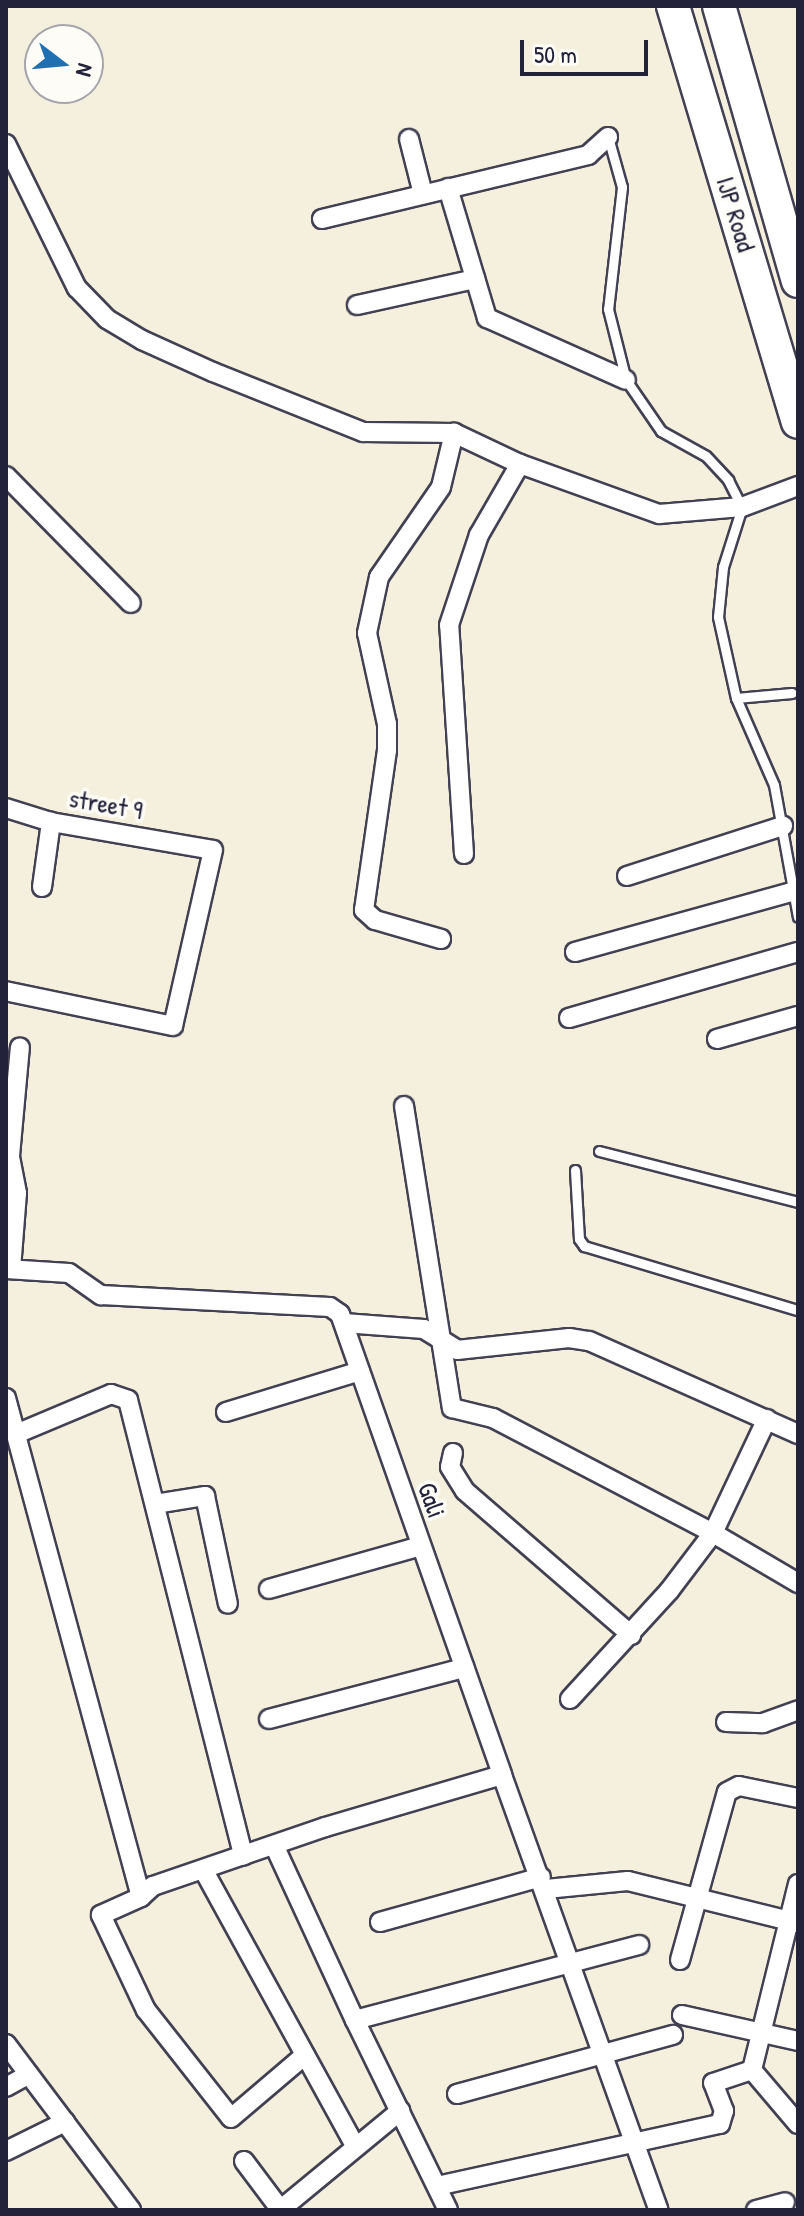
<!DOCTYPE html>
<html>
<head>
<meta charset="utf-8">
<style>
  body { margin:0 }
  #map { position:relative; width:804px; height:2216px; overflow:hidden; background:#f5f0dd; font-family:"Patrick Hand",sans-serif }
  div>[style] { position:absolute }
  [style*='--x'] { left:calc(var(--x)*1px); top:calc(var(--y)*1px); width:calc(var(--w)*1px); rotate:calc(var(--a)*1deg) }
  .roads { filter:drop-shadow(2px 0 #424153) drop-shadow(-2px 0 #424153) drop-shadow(0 2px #424153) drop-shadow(0 -2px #424153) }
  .service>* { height:9px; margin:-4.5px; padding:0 4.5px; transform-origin:4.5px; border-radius:4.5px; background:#fff }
  .minor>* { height:18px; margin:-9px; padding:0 9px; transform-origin:9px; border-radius:9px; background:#fff }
  .trunk>* { height:32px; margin:-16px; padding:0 16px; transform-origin:16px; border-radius:16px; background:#fff }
  span { translate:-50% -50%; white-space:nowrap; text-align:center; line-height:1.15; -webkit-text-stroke:7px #fdfcf7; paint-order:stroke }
  .street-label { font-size:26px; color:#22223b }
  .frame { position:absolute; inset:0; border:8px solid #22223b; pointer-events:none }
  .north { position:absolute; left:24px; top:24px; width:80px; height:80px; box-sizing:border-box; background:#fdfcf7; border:2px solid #a5a5ac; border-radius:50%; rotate:106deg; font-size:22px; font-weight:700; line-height:32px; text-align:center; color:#22223b }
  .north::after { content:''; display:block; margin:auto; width:28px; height:36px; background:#1f6fb2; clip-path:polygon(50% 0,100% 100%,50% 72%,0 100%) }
  .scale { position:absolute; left:520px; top:40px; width:128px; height:36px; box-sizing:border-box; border:4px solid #22223b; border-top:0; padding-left:10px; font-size:24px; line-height:28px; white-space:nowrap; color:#22223b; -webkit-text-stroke:6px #fdfcf7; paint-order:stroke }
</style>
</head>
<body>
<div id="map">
  <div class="roads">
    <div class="service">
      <i style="--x:608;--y:137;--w:52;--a:74.4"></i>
      <i style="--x:622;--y:187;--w:123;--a:96.5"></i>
      <i style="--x:608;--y:309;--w:73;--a:75.8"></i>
      <i style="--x:626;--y:380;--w:62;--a:55.5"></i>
      <i style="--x:661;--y:431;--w:51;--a:29.1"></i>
      <i style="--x:706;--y:456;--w:33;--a:47"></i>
      <i style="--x:728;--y:480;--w:30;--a:63"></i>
      <i style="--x:742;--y:507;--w:63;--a:107.6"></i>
      <i style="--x:723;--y:567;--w:50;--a:95.7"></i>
      <i style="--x:718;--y:617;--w:83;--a:77.5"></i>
      <i style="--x:736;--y:698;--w:95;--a:66.4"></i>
      <i style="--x:774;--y:785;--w:134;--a:79.7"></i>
      <i style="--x:736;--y:698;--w:56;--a:-5.1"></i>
      <i style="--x:599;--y:1151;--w:205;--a:14.4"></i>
      <i style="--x:575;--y:1170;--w:69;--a:86.7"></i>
      <i style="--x:579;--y:1239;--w:9;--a:54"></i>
      <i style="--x:584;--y:1246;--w:223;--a:16.7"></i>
    </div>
    <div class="minor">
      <i style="--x:409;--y:139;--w:57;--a:75.7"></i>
      <i style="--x:6;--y:144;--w:161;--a:63.8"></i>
      <i style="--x:77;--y:288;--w:43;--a:45.9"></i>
      <i style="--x:107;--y:319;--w:41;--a:31"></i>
      <i style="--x:142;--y:340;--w:78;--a:24.3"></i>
      <i style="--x:213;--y:372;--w:162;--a:21.8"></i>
      <i style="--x:363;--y:432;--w:91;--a:0.6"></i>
      <i style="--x:454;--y:433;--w:73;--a:25.2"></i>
      <i style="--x:520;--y:464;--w:148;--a:19.8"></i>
      <i style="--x:659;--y:514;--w:83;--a:-4.8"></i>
      <i style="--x:742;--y:507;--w:60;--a:-20.6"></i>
      <i style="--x:448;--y:188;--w:136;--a:73.3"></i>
      <i style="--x:487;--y:318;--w:152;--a:24"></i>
      <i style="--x:322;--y:219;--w:274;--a:-13.5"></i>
      <i style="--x:588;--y:155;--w:27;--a:-42"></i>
      <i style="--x:357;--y:305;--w:121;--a:-12.4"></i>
      <i style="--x:6;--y:476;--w:178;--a:45.5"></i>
      <i style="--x:6;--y:808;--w:47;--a:17.3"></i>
      <i style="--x:51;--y:822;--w:164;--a:9.8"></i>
      <i style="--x:213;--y:850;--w:180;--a:102.8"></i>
      <i style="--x:173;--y:1026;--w:171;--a:-168.2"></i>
      <i style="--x:464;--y:854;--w:229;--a:-93.7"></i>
      <i style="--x:449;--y:625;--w:95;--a:-71.6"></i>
      <i style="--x:479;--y:535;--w:82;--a:-60"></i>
      <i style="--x:627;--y:876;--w:164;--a:-17.8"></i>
      <i style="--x:42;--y:887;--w:66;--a:-82.1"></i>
      <i style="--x:441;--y:939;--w:69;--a:-163.9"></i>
      <i style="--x:375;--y:920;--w:15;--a:-138"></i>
      <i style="--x:364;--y:910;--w:162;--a:-81.8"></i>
      <i style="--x:387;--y:750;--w:26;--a:-90"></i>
      <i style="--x:387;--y:724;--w:93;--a:-102.4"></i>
      <i style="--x:367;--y:633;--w:57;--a:-77.9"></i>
      <i style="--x:379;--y:577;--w:109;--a:-55.4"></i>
      <i style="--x:441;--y:487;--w:56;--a:-76.5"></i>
      <i style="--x:575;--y:952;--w:224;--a:-15.5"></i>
      <i style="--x:569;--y:1018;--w:238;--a:-16.1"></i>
      <i style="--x:717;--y:1039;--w:84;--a:-15.9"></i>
      <i style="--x:404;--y:1106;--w:306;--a:81"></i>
      <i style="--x:452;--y:1408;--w:42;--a:13.7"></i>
      <i style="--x:493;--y:1418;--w:248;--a:27.6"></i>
      <i style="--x:713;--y:1533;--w:99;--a:30.5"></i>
      <i style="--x:6;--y:1269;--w:63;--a:3.6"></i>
      <i style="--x:69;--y:1273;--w:39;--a:35"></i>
      <i style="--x:101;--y:1295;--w:229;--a:3"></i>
      <i style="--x:330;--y:1307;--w:12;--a:35"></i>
      <i style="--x:340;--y:1314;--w:489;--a:70.6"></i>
      <i style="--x:11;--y:1269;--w:76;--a:-85.5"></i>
      <i style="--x:17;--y:1193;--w:38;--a:-101"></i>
      <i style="--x:10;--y:1156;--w:109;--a:-84.8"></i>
      <i style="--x:344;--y:1323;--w:80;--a:4.3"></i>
      <i style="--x:424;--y:1329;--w:39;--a:32"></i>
      <i style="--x:457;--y:1350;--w:113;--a:-6.1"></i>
      <i style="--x:569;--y:1338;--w:20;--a:9"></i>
      <i style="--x:589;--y:1341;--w:229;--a:24"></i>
      <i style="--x:6;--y:1398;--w:517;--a:74.86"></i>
      <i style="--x:141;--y:1897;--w:16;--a:-43"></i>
      <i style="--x:153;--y:1886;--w:182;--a:-18.9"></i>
      <i style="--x:325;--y:1827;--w:184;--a:-16.4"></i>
      <i style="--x:502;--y:1775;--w:462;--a:70.2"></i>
      <i style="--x:226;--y:1412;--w:140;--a:-17"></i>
      <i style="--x:16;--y:1434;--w:103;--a:-22.8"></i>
      <i style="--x:111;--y:1394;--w:18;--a:19"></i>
      <i style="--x:128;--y:1400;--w:470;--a:75.8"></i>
      <i style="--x:453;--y:1453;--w:14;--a:102"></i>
      <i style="--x:450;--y:1467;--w:28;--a:58"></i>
      <i style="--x:465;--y:1491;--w:220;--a:40.9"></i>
      <i style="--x:155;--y:1504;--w:51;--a:-9.1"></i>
      <i style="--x:205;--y:1496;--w:110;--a:78"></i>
      <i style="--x:269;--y:1589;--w:158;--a:-15.8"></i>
      <i style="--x:570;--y:1699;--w:147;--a:-47.5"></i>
      <i style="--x:669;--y:1591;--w:73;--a:-52.8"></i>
      <i style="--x:713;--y:1533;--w:126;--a:-64.7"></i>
      <i style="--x:269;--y:1719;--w:202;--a:-14.7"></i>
      <i style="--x:726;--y:1722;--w:37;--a:2"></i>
      <i style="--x:763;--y:1723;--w:37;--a:-20"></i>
      <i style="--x:274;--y:1845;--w:193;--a:65.2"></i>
      <i style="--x:204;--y:1871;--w:311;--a:61.2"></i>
      <i style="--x:798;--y:1884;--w:192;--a:103.9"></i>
      <i style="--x:752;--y:2070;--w:71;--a:49.6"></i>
      <i style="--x:546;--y:1889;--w:82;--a:-5.6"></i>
      <i style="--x:628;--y:1881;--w:175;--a:13.9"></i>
      <i style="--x:141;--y:1897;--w:44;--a:155.8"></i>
      <i style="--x:101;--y:1915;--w:105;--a:64.7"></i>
      <i style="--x:146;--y:2010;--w:137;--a:51.8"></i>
      <i style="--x:231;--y:2118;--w:97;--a:-40.4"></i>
      <i style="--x:380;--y:1922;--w:167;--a:-15.6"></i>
      <i style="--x:680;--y:1960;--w:174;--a:-74.4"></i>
      <i style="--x:727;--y:1792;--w:13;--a:-27"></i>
      <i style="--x:739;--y:1786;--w:60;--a:11.5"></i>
      <i style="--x:682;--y:2015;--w:119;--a:12.6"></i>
      <i style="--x:6;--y:2044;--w:208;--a:53"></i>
      <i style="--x:6;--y:2087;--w:26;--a:-29"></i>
      <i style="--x:457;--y:2094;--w:224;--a:-15.3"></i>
      <i style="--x:6;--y:2151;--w:66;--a:-26.2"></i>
      <i style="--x:244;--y:2161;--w:60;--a:53.1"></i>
      <i style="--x:437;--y:2186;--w:290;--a:-12.4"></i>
      <i style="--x:720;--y:2124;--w:14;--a:-73"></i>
      <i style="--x:724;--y:2111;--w:30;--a:-111"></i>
      <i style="--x:713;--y:2083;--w:41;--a:-18.4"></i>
      <i style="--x:280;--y:2210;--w:156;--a:-39.5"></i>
      <i style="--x:448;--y:2210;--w:212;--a:-116.1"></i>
      <i style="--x:355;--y:2020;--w:294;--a:-14.8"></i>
      <i style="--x:756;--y:2210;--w:30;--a:-15"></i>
    </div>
    <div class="trunk">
      <i style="--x:673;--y:6;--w:434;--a:73.3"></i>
      <i style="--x:719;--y:6;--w:286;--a:74"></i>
    </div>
  </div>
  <div class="street-label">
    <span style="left:736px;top:214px;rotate:73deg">IJP Road</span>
    <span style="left:106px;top:804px;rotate:10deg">street 9</span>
    <span style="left:432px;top:1500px;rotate:70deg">Gali</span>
  </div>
  <div class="frame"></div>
  <div class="north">N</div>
  <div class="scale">50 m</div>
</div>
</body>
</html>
